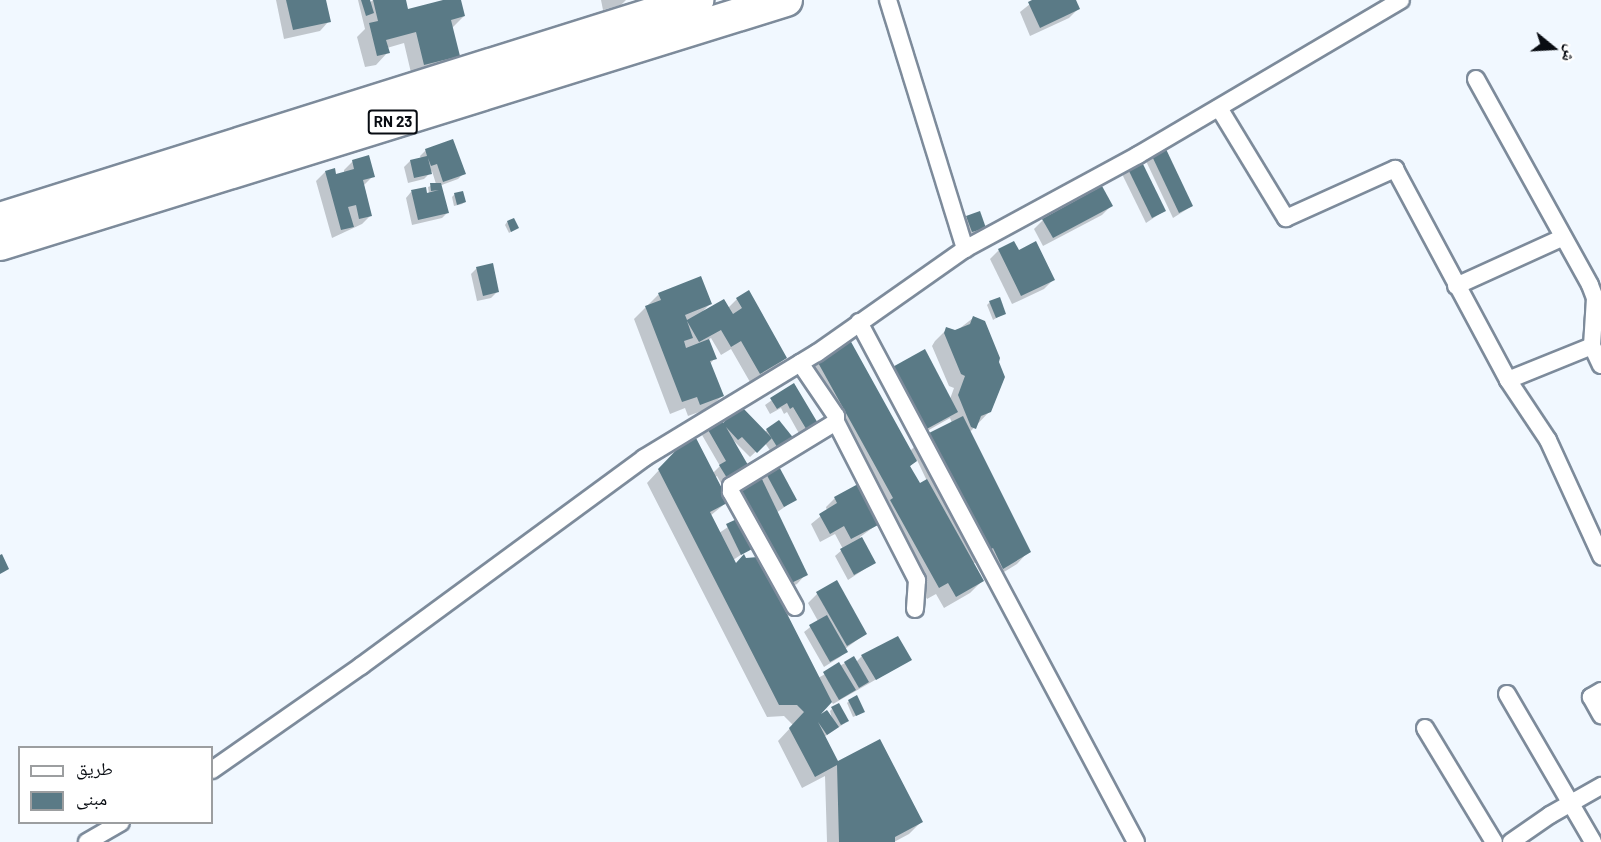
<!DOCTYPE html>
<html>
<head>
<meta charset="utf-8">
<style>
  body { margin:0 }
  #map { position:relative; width:1601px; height:842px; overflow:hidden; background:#f1f8ff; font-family:Barlow,"Noto Naskh Arabic",sans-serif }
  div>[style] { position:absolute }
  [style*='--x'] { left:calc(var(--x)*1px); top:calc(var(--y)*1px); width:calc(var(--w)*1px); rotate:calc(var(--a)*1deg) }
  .shadow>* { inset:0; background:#0003 }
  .building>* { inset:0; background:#5a7a86 }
  .roads { filter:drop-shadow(2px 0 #7d8b9b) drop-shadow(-2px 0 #7d8b9b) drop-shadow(0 2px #7d8b9b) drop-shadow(0 -2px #7d8b9b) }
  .street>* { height:16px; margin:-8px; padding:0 8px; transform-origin:8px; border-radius:8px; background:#fff }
  .highway>* { height:32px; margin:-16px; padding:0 16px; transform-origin:16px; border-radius:16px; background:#fff }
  span { translate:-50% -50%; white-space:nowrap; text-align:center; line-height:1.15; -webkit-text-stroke:5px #fff; paint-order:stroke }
  .shield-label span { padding:2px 4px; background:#fff; border:2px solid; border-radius:4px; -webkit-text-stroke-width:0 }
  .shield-label { font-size:15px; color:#080c12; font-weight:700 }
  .legend { position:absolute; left:18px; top:746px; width:195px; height:78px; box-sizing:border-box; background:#fff; border:2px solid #9c9ea0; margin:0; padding:8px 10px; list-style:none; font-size:18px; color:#080c12 }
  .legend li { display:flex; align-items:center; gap:12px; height:30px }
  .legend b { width:30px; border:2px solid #9c9ea0 }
  .north { position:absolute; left:1523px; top:18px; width:60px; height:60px; -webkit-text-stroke:4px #fff; paint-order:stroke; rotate:108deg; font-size:16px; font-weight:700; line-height:24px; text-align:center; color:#080c12 }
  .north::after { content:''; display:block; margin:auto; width:21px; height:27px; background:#080c12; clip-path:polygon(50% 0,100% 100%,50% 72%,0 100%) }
</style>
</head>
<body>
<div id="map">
  <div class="shadow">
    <i style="clip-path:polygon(276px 0,325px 0,329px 21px,320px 31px,284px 39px)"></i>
    <i style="clip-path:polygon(358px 0,368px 0,369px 3px,373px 0,404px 0,407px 11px,460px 0,464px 16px,452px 28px,459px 56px,446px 68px,412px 77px,404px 43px,387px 48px,388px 52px,376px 65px,365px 67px,357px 37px,365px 29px)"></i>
    <i style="clip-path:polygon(601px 0,626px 0,621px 5px,603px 10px)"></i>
    <i style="clip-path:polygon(1035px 0,1074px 0,1078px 9px,1069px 18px,1030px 36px,1020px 12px)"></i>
    <i style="clip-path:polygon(426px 150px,464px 173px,458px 179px,439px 186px,448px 212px,442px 218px,412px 225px,406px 198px,411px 192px,429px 194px,428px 187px,436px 184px,432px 171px,424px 179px,408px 183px,404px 167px,410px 161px,421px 159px,420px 156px)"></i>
    <i style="clip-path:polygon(1152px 155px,1192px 206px,1173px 218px,1146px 161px)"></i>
    <i style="clip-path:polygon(353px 161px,373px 176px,364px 185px,371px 215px,362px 224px,332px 238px,316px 181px,325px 172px,335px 176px,344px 173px,344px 170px)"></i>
    <i style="clip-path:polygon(1128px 168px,1164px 211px,1146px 223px,1122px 174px)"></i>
    <i style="clip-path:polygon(455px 194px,465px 202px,462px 204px,454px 206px,452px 197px)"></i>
    <i style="clip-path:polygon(1111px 206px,1102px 215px,1043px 246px,1034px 229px,1043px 220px)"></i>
    <i style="clip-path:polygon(967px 217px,984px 227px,970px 234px,965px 220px)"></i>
    <i style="clip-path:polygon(507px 222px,517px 228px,509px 233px,505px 225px)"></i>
    <i style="clip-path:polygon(999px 250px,1018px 252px,1053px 280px,1044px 289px,1012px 304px,990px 259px)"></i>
    <i style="clip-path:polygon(477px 268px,497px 292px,491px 298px,477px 301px,471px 274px)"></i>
    <i style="clip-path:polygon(659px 294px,710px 304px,703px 311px,728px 308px,737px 299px,785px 358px,776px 367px,750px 382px,731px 349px,721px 355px,711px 338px,708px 340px,715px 358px,710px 364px,722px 396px,710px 408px,688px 416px,685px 408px,670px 414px,634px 319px)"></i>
    <i style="clip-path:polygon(990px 302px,1005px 313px,993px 320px,987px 305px)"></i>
    <i style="clip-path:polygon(evenodd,973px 318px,990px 411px,969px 433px,1029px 551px,1017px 564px,991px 580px,981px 560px,972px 564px,982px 581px,970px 593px,944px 608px,936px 594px,927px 599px,805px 373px,817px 360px,910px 451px,924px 437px,952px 423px,950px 418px,913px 439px,950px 399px,954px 388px,949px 386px,932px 346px,935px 341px,947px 329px,955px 332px,973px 318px,917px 460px,927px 481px,919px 485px,909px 467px,917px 460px)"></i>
    <i style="clip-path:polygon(793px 385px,817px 425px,801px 437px,787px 412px,784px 414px,781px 408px,770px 414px,765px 405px)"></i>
    <i style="clip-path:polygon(evenodd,721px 422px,723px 425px,764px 433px,767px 430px,793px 439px,773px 455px,765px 443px,750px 457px,732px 439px,747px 465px,721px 483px,717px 476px,714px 478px,727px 502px,710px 516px,719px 533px,740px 519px,764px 470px,796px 499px,776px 513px,806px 574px,797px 584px,775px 594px,818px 678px,845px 663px,856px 662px,862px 656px,910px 660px,833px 704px,831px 701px,814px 719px,832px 719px,830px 711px,832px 709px,845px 723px,824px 737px,837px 763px,921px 822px,909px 834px,894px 842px,827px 842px,825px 776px,802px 788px,778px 741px,793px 725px,784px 716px,767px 717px,647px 483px,672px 456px,712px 474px,720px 466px,702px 435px,721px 422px,753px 547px,759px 559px,745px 559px,735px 565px,733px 560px,753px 547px)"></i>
    <i style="clip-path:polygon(835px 498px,878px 524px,860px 537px,874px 563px,848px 580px,835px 556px,843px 549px,835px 534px,820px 542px,811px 524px,827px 511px,826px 507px)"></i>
    <i style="clip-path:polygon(836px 583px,865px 634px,845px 649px,846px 651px,840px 657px,824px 667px,804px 632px,818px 621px,808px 603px,817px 594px)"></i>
    <i style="clip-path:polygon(849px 701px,860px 714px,853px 717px,847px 703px)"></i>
  </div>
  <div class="building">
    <i style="clip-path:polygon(286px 0,326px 0,331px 22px,293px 30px)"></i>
    <i style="clip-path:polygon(361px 0,370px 0,374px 13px,366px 16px)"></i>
    <i style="clip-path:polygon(373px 0,406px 0,408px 9px,443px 0,461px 0,465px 16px,451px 20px,460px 56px,424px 65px,416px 32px,386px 40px,390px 53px,377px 56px,369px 23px,378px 21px)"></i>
    <i style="clip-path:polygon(1032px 0,1076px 0,1080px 9px,1040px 28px,1028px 2px)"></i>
    <i style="clip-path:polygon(453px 139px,466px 174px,443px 182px,437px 164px,431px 166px,428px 158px,432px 174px,414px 178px,410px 160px,427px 156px,425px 149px)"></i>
    <i style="clip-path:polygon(1165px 147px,1193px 206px,1179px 213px,1151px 154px)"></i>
    <i style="clip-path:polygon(369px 155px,375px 177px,363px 180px,372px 216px,359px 219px,356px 205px,348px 207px,354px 227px,341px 230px,325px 171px,335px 168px,336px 174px,354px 169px,352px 160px)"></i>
    <i style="clip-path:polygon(1141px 160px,1166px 211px,1152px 218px,1127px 167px)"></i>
    <i style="clip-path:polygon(430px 183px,441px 183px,449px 213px,418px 220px,411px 190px,426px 187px,427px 193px,439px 190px,431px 191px)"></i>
    <i style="clip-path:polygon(1102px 186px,1113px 206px,1053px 238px,1042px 219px)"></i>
    <i style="clip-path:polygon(463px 191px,466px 202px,457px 205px,454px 193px)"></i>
    <i style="clip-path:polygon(980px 211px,986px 228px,972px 232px,966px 216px)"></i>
    <i style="clip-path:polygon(514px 218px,519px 228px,511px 232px,507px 221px)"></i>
    <i style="clip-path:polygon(1014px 241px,1019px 250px,1036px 241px,1055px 280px,1021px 296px,998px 249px)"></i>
    <i style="clip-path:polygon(493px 263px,499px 292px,483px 296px,476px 267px)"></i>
    <i style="clip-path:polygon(701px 276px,712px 304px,685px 315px,687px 320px,724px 299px,733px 314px,742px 308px,736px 298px,749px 290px,787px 358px,760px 374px,741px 341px,731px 347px,721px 330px,699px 342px,687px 321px,693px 338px,684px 341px,686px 348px,709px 339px,717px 359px,710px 361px,724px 396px,700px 405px,697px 397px,682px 402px,645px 306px,661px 300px,658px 293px)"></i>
    <i style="clip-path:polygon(1000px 297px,1006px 314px,996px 318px,989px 301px)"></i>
    <i style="clip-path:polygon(973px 316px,985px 321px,1000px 358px,999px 362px,1005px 377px,991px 412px,981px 416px,976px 429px,971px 427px,958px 395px,965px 376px,961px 374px,944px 333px,946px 327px,955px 330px,970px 324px)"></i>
    <i style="clip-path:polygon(850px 340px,917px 461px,910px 466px,920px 483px,927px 479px,984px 581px,956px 597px,948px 583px,939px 588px,890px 500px,893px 498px,816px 359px)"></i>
    <i style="clip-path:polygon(925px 349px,958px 412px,923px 431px,889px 369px)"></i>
    <i style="clip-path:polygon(794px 383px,819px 425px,808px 432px,793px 407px,790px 409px,787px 403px,777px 409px,770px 398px)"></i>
    <i style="clip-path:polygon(741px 406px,772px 438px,757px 453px,742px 437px,738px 440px,726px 427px,748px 465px,727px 478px,719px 465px,726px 461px,707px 428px,721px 419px,723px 423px)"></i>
    <i style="clip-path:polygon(963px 416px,1031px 552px,1003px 569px,993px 548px,982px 554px,923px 436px)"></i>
    <i style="clip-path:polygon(779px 420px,795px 440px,779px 450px,766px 429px)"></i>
    <i style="clip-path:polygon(695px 436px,729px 502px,710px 512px,736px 563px,744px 554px,746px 558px,758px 557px,832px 702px,821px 714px,827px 710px,839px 727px,827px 735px,818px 722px,838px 761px,880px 739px,923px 822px,895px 837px,895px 842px,839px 842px,837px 765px,815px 777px,789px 728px,804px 712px,797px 705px,779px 705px,658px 469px,684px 442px)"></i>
    <i style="clip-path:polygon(776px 461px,797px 500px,784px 507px,763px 468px)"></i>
    <i style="clip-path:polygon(760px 475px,808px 575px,785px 586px,737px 486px)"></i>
    <i style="clip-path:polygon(858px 484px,880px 524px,851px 539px,844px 526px,830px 534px,819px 514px,837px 503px,834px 497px)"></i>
    <i style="clip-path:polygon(739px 518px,754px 548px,741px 555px,726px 524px)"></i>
    <i style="clip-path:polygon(862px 537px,876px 563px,854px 575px,840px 549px)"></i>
    <i style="clip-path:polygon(2px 554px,9px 569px,0 574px,0 555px)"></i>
    <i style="clip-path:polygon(837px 580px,867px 634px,847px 646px,816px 592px)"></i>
    <i style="clip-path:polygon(827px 615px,848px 652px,830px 662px,809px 625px)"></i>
    <i style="clip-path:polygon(898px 636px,912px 660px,876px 680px,861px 655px)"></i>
    <i style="clip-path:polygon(854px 656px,869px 682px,859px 688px,844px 662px)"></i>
    <i style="clip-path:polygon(839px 662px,856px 690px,839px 700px,823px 672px)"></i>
    <i style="clip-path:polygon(857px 695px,865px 712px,856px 716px,848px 700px)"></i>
    <i style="clip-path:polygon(839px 703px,849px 721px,841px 725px,831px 707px)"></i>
  </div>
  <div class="roads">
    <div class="street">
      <i style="--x:888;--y:0;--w:261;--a:72.8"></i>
      <i style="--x:1476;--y:79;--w:235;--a:61"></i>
      <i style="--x:1590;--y:285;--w:14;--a:69"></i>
      <i style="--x:1595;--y:298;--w:48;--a:93.6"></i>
      <i style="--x:1592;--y:346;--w:21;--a:65"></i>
      <i style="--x:1219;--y:108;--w:129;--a:58.7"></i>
      <i style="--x:1286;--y:218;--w:120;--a:-24.2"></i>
      <i style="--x:1395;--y:169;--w:239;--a:61.8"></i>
      <i style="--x:1508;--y:380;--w:72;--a:56.3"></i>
      <i style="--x:1548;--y:440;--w:128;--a:65.4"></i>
      <i style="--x:1456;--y:286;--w:116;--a:-24.4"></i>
      <i style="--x:859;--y:322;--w:589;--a:61.96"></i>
      <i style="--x:1508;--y:380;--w:91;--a:-22"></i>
      <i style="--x:836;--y:422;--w:178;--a:62.9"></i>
      <i style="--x:917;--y:580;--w:29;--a:94"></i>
      <i style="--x:795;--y:607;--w:132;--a:-119.1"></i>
      <i style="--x:731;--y:492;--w:6;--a:-90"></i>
      <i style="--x:731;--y:486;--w:123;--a:-31.4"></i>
      <i style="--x:836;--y:422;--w:6;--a:-90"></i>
      <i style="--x:836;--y:416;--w:64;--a:-124.2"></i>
      <i style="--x:1601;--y:691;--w:12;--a:149"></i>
      <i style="--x:1591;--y:697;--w:21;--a:61"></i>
      <i style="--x:1507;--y:694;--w:171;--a:59.8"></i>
      <i style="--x:1425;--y:728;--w:133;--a:58.8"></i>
      <i style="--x:212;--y:770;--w:182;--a:-34.9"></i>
      <i style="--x:361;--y:666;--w:351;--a:-36.3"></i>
      <i style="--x:644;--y:458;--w:202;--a:-31.3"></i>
      <i style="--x:817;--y:353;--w:181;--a:-35.1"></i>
      <i style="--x:965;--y:249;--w:197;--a:-28.5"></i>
      <i style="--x:1138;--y:155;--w:305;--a:-30.5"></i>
      <i style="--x:87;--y:842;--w:39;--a:-30"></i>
      <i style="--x:1511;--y:842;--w:47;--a:-34.7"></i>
      <i style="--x:1550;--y:815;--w:59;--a:-29.6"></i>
    </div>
    <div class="highway">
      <i style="--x:0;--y:219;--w:731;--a:-17.44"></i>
      <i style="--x:0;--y:244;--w:823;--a:-17.25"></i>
    </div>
  </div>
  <div class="shield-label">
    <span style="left:393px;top:122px">RN 23</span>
  </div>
  <ul class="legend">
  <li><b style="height:8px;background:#fff"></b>طريق</li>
  <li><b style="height:16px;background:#5a7a86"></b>مبنى</li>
  </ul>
  <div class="north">ش</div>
</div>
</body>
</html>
